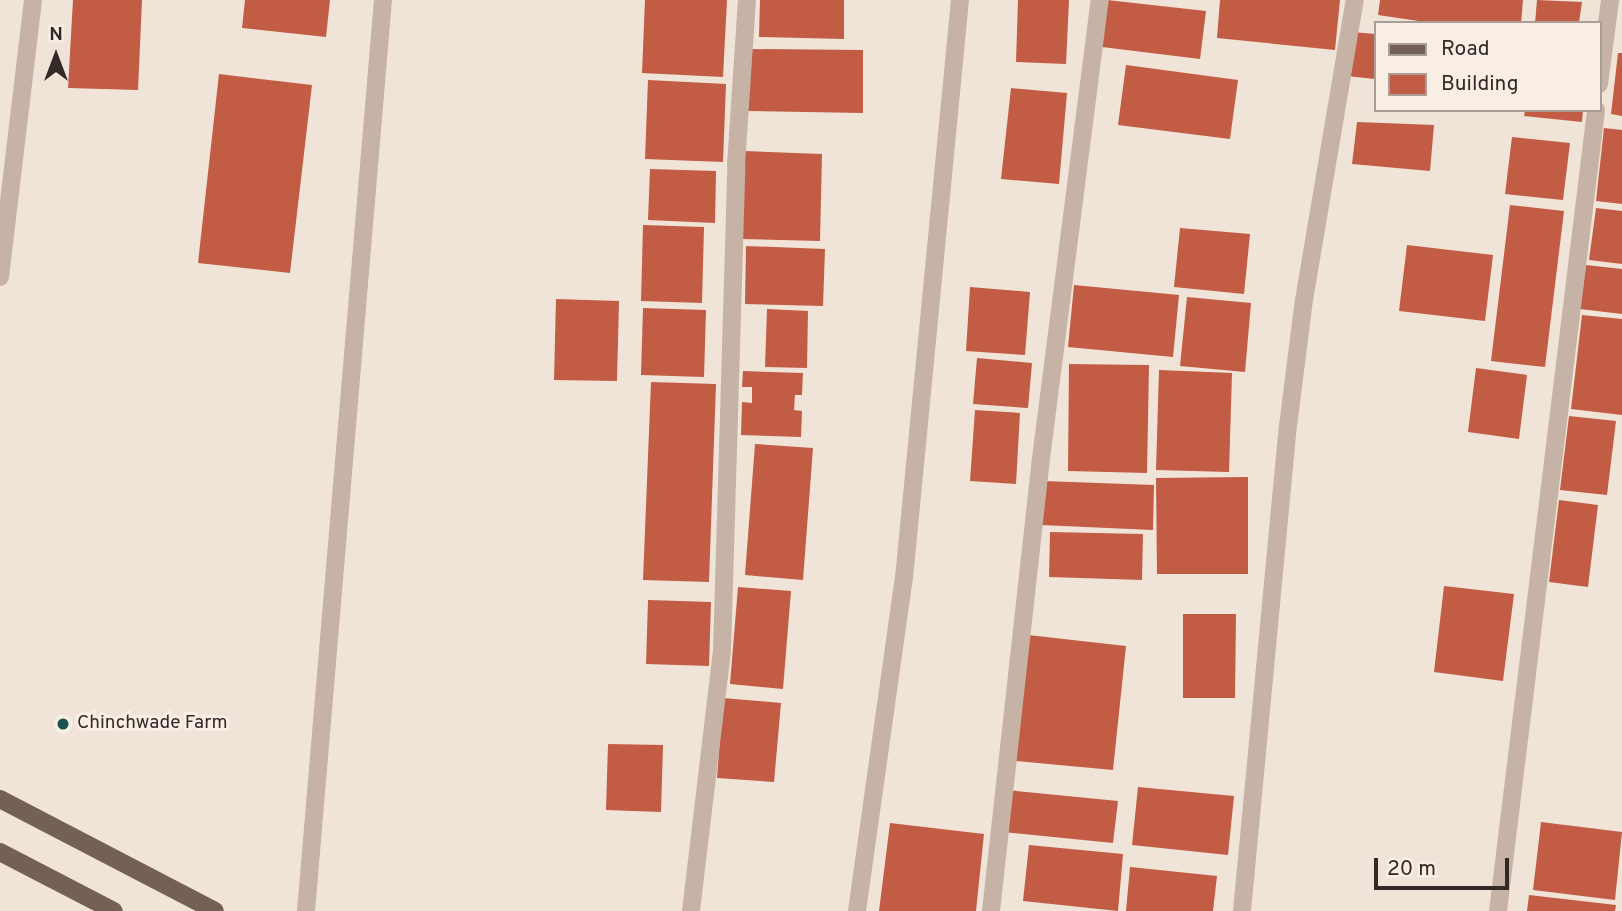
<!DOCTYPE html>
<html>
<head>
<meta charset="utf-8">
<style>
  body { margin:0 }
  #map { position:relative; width:1622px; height:911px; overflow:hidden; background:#f0e4d8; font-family:Overpass,sans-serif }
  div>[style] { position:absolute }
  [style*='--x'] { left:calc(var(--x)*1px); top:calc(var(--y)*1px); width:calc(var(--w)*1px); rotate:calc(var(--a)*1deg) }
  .building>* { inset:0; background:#c25c45 }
  .minor>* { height:18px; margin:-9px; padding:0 9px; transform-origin:9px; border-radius:9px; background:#c7b3a5 }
  .major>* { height:18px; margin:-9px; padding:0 9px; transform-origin:9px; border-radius:9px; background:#756057 }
  .dots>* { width:19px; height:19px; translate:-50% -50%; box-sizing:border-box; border:4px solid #f8eee4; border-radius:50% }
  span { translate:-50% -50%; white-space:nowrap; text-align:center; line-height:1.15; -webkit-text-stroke:6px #f8eee4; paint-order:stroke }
  .poi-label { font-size:19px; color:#332926 }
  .left { translate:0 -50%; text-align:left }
  .legend { position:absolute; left:1374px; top:21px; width:228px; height:91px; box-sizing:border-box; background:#f8eee4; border:2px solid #a99f98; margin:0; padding:9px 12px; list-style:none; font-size:21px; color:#332926 }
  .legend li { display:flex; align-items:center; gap:14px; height:35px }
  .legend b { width:35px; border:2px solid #a99f98 }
  .north { position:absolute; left:21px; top:21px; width:70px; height:70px; -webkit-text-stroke:5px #f8eee4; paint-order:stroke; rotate:0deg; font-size:19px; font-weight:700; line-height:28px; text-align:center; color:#332926 }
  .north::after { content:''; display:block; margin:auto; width:24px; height:32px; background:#332926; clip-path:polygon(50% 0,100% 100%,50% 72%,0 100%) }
  .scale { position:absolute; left:1374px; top:858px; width:135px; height:32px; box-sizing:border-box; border:4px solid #332926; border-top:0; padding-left:9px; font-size:21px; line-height:24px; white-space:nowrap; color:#332926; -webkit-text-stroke:5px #f8eee4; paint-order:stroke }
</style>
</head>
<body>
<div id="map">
  <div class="building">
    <i style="clip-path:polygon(73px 0,142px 0,138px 90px,68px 88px)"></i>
    <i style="clip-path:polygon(245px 0,330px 0,326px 37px,242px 28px)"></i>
    <i style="clip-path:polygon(645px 0,727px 0,723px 77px,642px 73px)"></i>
    <i style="clip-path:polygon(760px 0,844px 0,844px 39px,759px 37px)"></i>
    <i style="clip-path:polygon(1018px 0,1069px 0,1066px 64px,1016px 62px)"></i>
    <i style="clip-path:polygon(1107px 0,1206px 11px,1200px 59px,1102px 47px)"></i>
    <i style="clip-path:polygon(1220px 0,1340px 0,1335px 50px,1217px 38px)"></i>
    <i style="clip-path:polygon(1380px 0,1523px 0,1521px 23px,1432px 23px,1378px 15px)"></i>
    <i style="clip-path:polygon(1537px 0,1582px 2px,1579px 23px,1535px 23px)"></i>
    <i style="clip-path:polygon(1353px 32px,1375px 34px,1375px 79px,1347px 76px)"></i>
    <i style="clip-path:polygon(749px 49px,863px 50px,863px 113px,748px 111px)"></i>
    <i style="clip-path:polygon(1618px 53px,1622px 53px,1622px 116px,1611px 114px)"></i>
    <i style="clip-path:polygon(1126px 65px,1238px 80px,1230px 139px,1118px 125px)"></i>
    <i style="clip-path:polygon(219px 74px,312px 85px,290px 273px,198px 263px)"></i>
    <i style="clip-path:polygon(648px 80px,726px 84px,723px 162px,645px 159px)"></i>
    <i style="clip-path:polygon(1011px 88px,1067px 93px,1059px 184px,1001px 179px)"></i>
    <i style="clip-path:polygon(1525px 110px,1583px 110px,1582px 122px,1524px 116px)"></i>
    <i style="clip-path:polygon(1357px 122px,1434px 125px,1430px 171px,1352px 164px)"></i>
    <i style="clip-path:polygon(1604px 128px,1622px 130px,1622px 204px,1596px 201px)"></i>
    <i style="clip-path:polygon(1512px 137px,1570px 143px,1563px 200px,1505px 194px)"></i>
    <i style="clip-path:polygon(744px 151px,822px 154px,820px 241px,742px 239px)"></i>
    <i style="clip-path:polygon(650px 169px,716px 171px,715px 223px,648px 220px)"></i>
    <i style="clip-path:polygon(1510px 205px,1564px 211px,1545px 367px,1491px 361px)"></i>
    <i style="clip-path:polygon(1596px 208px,1622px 211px,1622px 264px,1589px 260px)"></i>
    <i style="clip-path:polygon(643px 225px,704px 227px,702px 303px,641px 301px)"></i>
    <i style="clip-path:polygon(1180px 228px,1250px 234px,1244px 294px,1174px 287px)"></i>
    <i style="clip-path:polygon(1407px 245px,1493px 255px,1485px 321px,1399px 311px)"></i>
    <i style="clip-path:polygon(746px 246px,825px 249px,823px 306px,745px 304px)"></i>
    <i style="clip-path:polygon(1586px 265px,1622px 269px,1622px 314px,1580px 309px)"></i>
    <i style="clip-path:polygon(1074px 285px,1179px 295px,1173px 357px,1068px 347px)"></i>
    <i style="clip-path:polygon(970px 287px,1030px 292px,1025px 355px,966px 351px)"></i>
    <i style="clip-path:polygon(1187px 297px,1251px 303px,1245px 372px,1180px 366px)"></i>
    <i style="clip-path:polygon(556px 299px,619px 301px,617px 381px,554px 380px)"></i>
    <i style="clip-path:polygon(643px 308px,706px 310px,704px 377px,641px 375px)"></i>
    <i style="clip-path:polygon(767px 309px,808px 311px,807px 368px,765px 367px)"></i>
    <i style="clip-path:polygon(1582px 315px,1622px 319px,1622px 415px,1571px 409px)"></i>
    <i style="clip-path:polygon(977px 358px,1032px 363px,1028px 408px,973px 404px)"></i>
    <i style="clip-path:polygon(1069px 364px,1149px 365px,1147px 473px,1068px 471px)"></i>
    <i style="clip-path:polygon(1476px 368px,1527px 375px,1519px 439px,1468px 432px)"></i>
    <i style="clip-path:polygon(1159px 370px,1232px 373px,1229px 472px,1156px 470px)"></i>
    <i style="clip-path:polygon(743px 371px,803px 373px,802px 395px,795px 395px,794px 410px,802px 411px,801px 437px,741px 435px,742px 402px,752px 403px,752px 387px,742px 387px)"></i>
    <i style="clip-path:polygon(651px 382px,716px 384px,709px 582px,643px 580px)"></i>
    <i style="clip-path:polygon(975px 410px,1020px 413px,1016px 484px,970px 481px)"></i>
    <i style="clip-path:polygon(1569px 416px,1616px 421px,1607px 495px,1560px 490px)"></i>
    <i style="clip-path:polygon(755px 444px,813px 448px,803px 580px,745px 575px)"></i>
    <i style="clip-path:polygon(1248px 477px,1248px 574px,1157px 574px,1156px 478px)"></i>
    <i style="clip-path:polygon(1043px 481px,1154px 485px,1153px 530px,1041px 525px)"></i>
    <i style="clip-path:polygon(1559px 500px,1598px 505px,1588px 587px,1549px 582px)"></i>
    <i style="clip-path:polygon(1050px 532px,1143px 534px,1142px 580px,1049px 577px)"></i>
    <i style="clip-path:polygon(1444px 586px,1514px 594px,1503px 681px,1434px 672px)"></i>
    <i style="clip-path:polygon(738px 587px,791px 591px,783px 689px,730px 684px)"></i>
    <i style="clip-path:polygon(648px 600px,711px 602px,709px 666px,646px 664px)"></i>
    <i style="clip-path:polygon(1183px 614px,1236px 614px,1235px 698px,1183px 698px)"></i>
    <i style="clip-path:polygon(1028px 635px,1126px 646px,1113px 770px,1016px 761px)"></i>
    <i style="clip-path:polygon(723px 698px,781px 703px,774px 782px,717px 778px)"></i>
    <i style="clip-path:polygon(608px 744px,663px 745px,661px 812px,606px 810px)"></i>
    <i style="clip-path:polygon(1138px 787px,1234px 796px,1228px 855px,1132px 845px)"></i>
    <i style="clip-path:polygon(1007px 790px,1118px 801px,1113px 843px,1003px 832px)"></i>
    <i style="clip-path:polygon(1541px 822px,1622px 832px,1615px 900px,1533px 890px)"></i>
    <i style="clip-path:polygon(890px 823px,984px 834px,976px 911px,879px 911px)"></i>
    <i style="clip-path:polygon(1029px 845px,1123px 854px,1118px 911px,1023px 901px)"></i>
    <i style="clip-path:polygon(1130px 867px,1217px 876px,1213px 911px,1126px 911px)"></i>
    <i style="clip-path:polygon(1529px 895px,1616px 905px,1615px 911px,1527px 911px)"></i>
  </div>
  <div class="minor">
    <i style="--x:1599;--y:84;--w:85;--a:-82.5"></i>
    <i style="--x:0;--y:277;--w:279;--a:-83.2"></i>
    <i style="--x:306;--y:911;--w:914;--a:-85.17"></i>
    <i style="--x:691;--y:911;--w:262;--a:-83.2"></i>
    <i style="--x:722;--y:651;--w:486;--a:-88.3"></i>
    <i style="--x:736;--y:165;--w:165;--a:-86.2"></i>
    <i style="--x:857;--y:911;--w:336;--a:-82"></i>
    <i style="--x:904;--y:578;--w:581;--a:-84.47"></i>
    <i style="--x:991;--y:911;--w:448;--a:-83.7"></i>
    <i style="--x:1040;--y:466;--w:470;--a:-82.7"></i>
    <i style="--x:1242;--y:911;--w:487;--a:-84.6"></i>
    <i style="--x:1288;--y:426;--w:127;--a:-82.8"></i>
    <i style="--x:1304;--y:300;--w:304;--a:-80.4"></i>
    <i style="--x:1498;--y:911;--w:807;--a:-83.02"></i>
  </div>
  <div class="major">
    <i style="--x:0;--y:799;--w:242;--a:27.5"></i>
    <i style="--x:0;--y:852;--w:128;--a:27.4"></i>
  </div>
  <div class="dots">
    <i style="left:63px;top:724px;background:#1d5253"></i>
  </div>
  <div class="poi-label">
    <span class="left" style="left:77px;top:724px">Chinchwade Farm</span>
  </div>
  <ul class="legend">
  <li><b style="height:9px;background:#756057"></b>Road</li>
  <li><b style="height:19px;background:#c25c45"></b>Building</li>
  </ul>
  <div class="north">N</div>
  <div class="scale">20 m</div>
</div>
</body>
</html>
